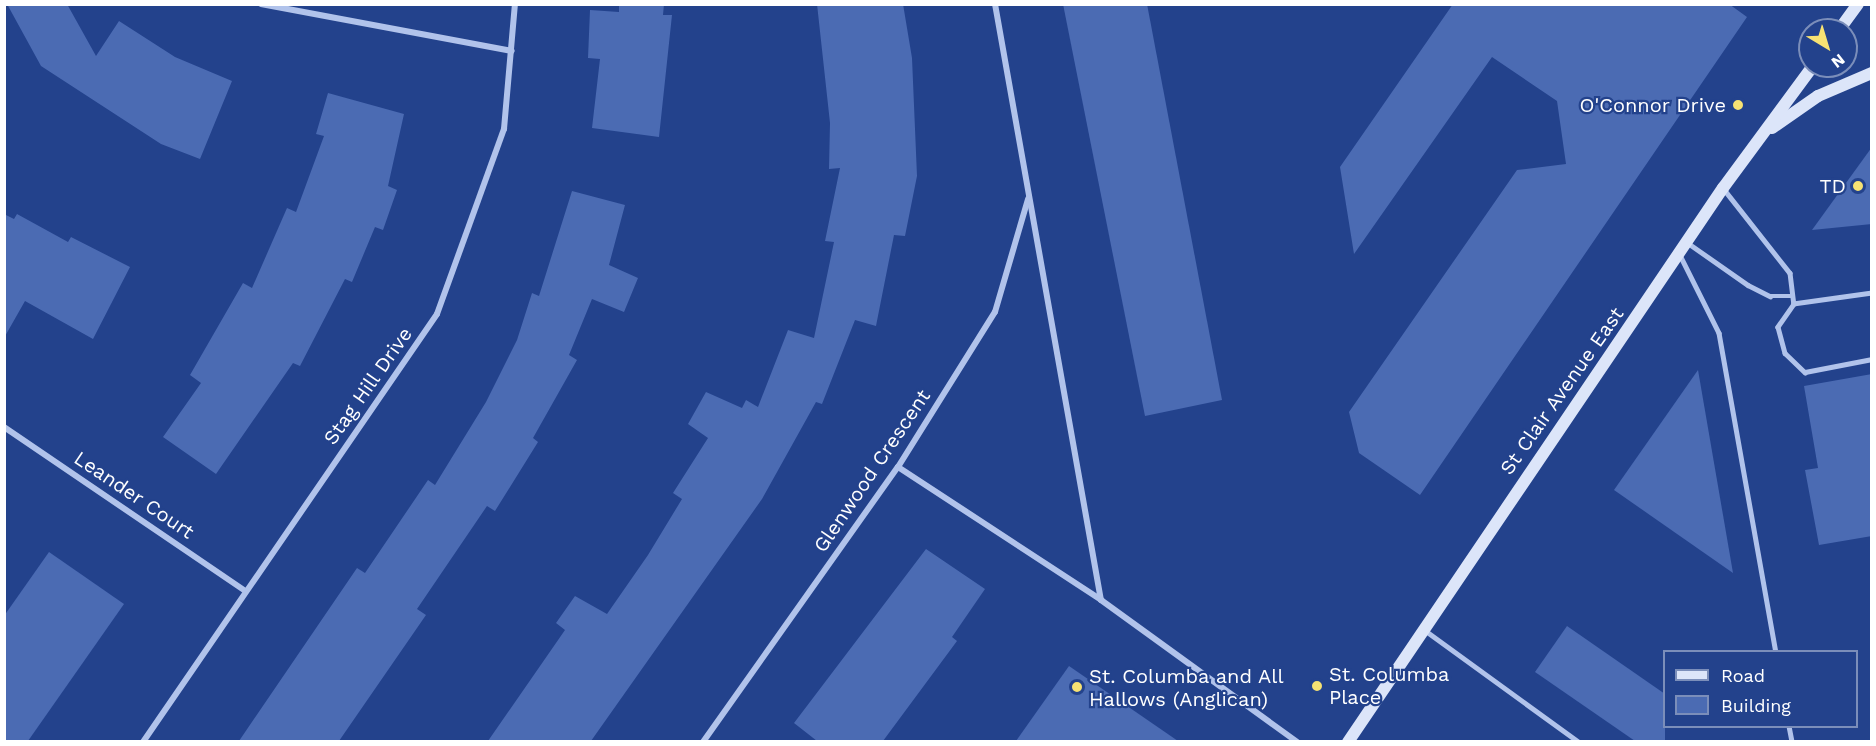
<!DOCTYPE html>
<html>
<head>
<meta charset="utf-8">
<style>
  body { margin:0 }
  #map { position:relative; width:1876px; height:746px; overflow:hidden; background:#23428c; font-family:"Work Sans",sans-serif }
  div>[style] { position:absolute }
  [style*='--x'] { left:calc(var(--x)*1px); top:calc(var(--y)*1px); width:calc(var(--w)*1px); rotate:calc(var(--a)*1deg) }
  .building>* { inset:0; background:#4b6bb3 }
  .lane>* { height:4.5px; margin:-2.25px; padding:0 2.25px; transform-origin:2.25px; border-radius:2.25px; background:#b1c3eb }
  .street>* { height:6px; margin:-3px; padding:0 3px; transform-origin:3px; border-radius:3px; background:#b1c3eb }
  .secondary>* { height:12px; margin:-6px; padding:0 6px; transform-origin:6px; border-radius:6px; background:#dce5f9 }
  .dots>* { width:16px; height:16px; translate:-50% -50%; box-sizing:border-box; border:3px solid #23428c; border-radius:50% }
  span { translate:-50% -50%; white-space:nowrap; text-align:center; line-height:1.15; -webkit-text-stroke:4.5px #23428c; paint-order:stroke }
  .poi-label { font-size:20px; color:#fff }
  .right { translate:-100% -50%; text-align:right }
  .left { translate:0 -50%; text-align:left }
  .street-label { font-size:20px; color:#fff }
  .frame { position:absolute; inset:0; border:6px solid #fff; pointer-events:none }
  .legend { position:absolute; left:1663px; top:650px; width:195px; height:78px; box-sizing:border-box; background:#23428c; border:2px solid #7b8eba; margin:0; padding:8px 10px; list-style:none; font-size:18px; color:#fff }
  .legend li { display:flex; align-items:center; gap:12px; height:30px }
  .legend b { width:30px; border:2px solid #7b8eba }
  .north { position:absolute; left:1798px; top:18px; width:60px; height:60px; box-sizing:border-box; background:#23428c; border:2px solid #7b8eba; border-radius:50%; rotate:142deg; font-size:16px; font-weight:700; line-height:24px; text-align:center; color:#fff }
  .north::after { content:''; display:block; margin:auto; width:21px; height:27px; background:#f7e273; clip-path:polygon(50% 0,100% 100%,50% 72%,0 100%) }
</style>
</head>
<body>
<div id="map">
  <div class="building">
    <i style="clip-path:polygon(7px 4px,67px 4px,96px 56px,119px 21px,175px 57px,232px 81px,200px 159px,161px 144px,41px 66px)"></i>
    <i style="clip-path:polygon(619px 4px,664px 4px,663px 15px,672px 15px,659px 137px,592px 128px,600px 59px,588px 58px,590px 10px,619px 12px)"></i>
    <i style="clip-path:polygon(817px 4px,903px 4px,912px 58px,917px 176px,905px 236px,894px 235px,876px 326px,855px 320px,822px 404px,816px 402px,762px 499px,591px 741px,488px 741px,565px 630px,556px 623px,575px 596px,607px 614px,648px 555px,682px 499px,673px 493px,708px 438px,688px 424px,706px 392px,742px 408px,746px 400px,758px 407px,788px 330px,814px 338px,834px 242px,825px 241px,840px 168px,829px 169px,830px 123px)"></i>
    <i style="clip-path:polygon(1063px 4px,1147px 4px,1222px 400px,1145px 416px)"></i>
    <i style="clip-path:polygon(1453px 4px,1729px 4px,1747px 17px,1420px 495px,1359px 453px,1349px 412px,1517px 170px,1566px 164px,1557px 101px,1492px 57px,1354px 254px,1340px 167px)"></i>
    <i style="clip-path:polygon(328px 93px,404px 114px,388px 186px,397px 190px,383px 230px,375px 227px,352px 282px,345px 279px,300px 366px,293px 363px,216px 474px,163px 437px,201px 383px,190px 375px,243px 283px,252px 288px,287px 208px,296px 212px,324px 136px,316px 134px)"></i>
    <i style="clip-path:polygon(1872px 147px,1872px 224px,1812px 230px)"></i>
    <i style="clip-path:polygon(572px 191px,625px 205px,609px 265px,638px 278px,624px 312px,592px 299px,569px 355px,577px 360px,533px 438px,538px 442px,495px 511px,487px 506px,417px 609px,426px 615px,339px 741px,239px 741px,357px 568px,365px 573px,428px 480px,435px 485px,486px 402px,517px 340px,532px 293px,539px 296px)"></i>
    <i style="clip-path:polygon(4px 214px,14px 219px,17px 214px,68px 242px,71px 237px,130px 267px,93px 339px,25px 301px,4px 338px)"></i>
    <i style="clip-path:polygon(1698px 370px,1733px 573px,1614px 490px)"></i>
    <i style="clip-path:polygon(1872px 374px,1872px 536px,1819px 545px,1805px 470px,1818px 468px,1804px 386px)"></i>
    <i style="clip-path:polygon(926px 549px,985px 589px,952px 637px,957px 641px,883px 741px,817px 741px,794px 723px)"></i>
    <i style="clip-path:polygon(49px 552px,124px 604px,28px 741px,4px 741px,4px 616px)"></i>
    <i style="clip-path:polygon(1567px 626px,1665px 694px,1665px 741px,1635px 741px,1535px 672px)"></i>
    <i style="clip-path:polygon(1069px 666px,1178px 741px,1016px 741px)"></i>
  </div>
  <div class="lane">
    <i style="--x:1723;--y:188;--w:108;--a:51.8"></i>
    <i style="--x:1790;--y:273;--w:31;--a:83"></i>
    <i style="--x:1688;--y:243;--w:73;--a:35"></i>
    <i style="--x:1748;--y:285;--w:25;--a:27"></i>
    <i style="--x:1770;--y:296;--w:21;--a:0"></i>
    <i style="--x:1680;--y:255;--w:87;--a:63.4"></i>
    <i style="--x:1719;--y:333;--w:324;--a:79.9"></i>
    <i style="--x:1872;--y:293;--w:79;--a:172"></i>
    <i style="--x:1794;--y:304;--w:28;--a:125"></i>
    <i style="--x:1778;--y:327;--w:27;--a:75"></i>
    <i style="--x:1785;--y:353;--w:28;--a:44"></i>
    <i style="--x:1805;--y:372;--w:68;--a:-11"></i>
    <i style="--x:1426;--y:631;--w:189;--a:36"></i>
    <i style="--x:1789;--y:726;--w:16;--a:79"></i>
  </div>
  <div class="street">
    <i style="--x:261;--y:4;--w:255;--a:10.6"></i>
    <i style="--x:995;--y:4;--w:605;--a:79.92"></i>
    <i style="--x:4;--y:427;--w:292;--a:34.2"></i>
    <i style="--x:898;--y:467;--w:243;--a:33.2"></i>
    <i style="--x:1101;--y:600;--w:242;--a:35.9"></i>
    <i style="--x:143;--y:742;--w:519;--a:-55.51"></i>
    <i style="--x:437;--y:314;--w:197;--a:-70.1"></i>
    <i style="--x:504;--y:129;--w:125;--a:-85"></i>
    <i style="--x:703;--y:742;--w:337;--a:-54.7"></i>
    <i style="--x:898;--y:467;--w:183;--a:-58"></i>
    <i style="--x:995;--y:312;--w:118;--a:-73.7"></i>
  </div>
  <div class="secondary">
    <i style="--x:1839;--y:30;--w:32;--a:-54"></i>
    <i style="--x:1772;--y:128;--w:56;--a:-34.8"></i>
    <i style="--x:1818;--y:96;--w:59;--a:-23.1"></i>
    <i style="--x:1348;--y:742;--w:669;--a:-55.91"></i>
    <i style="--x:1723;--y:188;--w:152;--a:-53.6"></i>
  </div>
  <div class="dots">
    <i style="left:1738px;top:105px;background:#f7e273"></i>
    <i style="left:1858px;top:186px;background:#f7e273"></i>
    <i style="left:1317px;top:686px;background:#f7e273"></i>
    <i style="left:1077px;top:687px;background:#f7e273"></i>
  </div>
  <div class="poi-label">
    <span class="right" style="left:1726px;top:105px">O'Connor Drive</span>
    <span class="right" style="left:1846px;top:186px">TD</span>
    <span class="left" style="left:1329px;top:686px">St. Columba<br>Place</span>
    <span class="left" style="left:1089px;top:688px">St. Columba and All<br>Hallows (Anglican)</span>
  </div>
  <div class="street-label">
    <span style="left:368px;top:386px;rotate:-55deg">Stag Hill Drive</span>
    <span style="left:1562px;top:391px;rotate:-55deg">St Clair Avenue East</span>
    <span style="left:872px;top:471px;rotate:-56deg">Glenwood Crescent</span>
    <span style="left:134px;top:495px;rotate:34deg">Leander Court</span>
  </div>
  <div class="frame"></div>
  <ul class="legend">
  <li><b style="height:8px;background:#dce5f9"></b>Road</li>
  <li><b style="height:16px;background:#4b6bb3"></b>Building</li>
  </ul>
  <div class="north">N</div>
</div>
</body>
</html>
